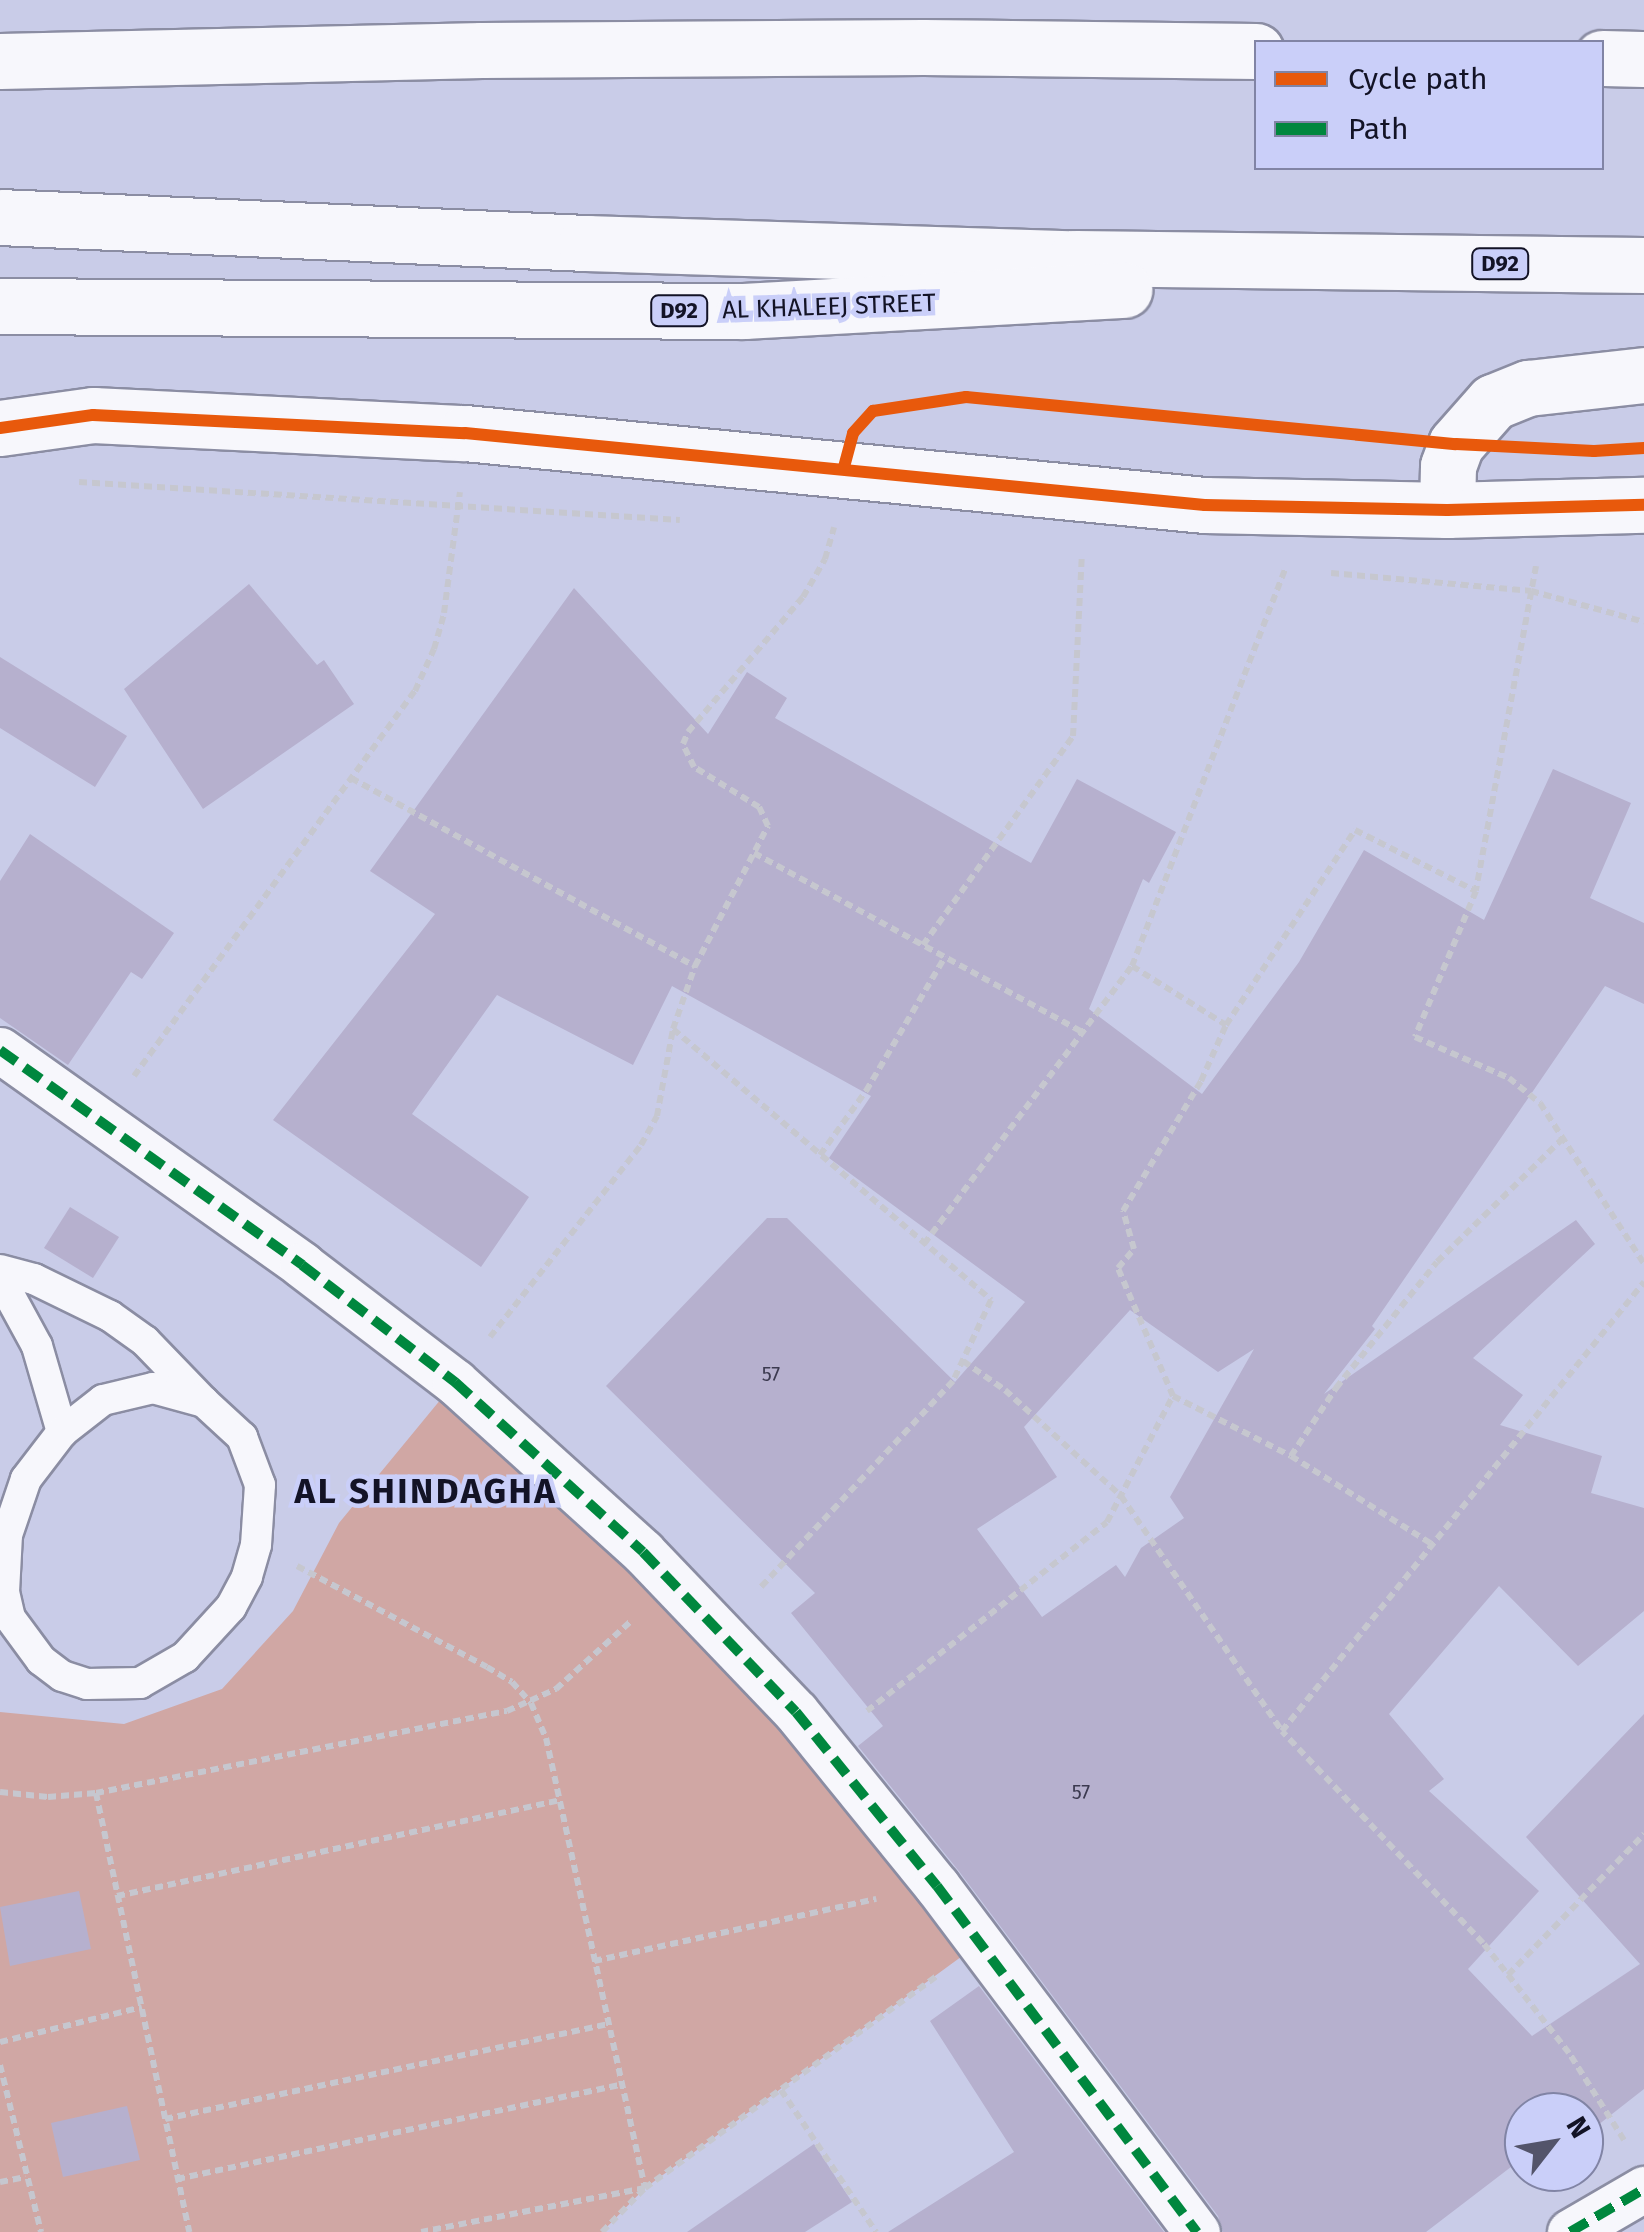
<!DOCTYPE html>
<html>
<head>
<meta charset="utf-8">
<style>
  body { margin:0 }
  #map { position:relative; width:1644px; height:2232px; overflow:hidden; background:#c9cce8; font-family:"Fira Sans",sans-serif }
  div>[style] { position:absolute }
  [style*='--x'] { left:calc(var(--x)*1px); top:calc(var(--y)*1px); width:calc(var(--w)*1px); rotate:calc(var(--a)*1deg) }
  .green>* { inset:0; background:#d0a7a4 }
  .building>* { inset:0; background:#b6b0ce }
  .path>* { height:6px; margin-top:-3px; transform-origin:0; background:repeating-linear-gradient(90deg,#c6c7cf 0 8px,transparent 0 13px) }
  .roads { filter:drop-shadow(2px 0 #8b8da3) drop-shadow(-2px 0 #8b8da3) drop-shadow(0 2px #8b8da3) drop-shadow(0 -2px #8b8da3) }
  .service>* { height:30px; margin:-15px; padding:0 15px; transform-origin:15px; border-radius:15px; background:#f7f7fc }
  .pedestrian>* { height:45px; margin:-22.5px; padding:0 22.5px; transform-origin:22.5px; border-radius:22.5px; background:#f7f7fc }
  .minor>* { height:55px; margin:-27.5px; padding:0 27.5px; transform-origin:27.5px; border-radius:27.5px; background:#f7f7fc }
  .primary>* { height:55px; margin:-27.5px; padding:0 27.5px; transform-origin:27.5px; border-radius:27.5px; background:#f7f7fc }
  .trunk>* { height:55px; margin:-27.5px; padding:0 27.5px; transform-origin:27.5px; border-radius:27.5px; background:#f7f7fc }
  .quiet>* { height:10px; margin-top:-5px; transform-origin:0; background:repeating-linear-gradient(90deg,#00873e 0 20px,transparent 0 30px) }
  .cycleway>* { height:12px; margin:-6px; padding:0 6px; transform-origin:6px; border-radius:6px; background:#e8590c }
  span { translate:-50% -50%; white-space:nowrap; text-align:center; line-height:1.15; -webkit-text-stroke:9px #cacff9; paint-order:stroke }
  .number-label { font-size:20px; color:#3c3a50 }
  .number-label span { -webkit-text-stroke-width:0 }
  .shield-label span { padding:2px 8px; background:#cacff9; border:2px solid; border-radius:8px; -webkit-text-stroke-width:0 }
  .shield-label { font-size:22px; color:#131326; font-weight:700 }
  .street-label { font-size:25px; color:#131326 }
  .district-label { font-size:35px; color:#131326; font-weight:700; letter-spacing:2.5px }
  .legend { position:absolute; left:1254px; top:40px; width:350px; height:130px; box-sizing:border-box; background:#cacff9; border:2px solid #8184a5; margin:0; padding:12px 18px; list-style:none; font-size:30px; color:#131326 }
  .legend li { display:flex; align-items:center; gap:20px; height:50px }
  .legend b { width:50px; border:2px solid #8184a5 }
  .north { position:absolute; left:1504px; top:2092px; width:100px; height:100px; box-sizing:border-box; background:#cacff9; border:2px solid #8184a5; border-radius:50%; rotate:59deg; font-size:28px; font-weight:700; line-height:40px; text-align:center; color:#131326 }
  .north::after { content:''; display:block; margin:auto; width:35px; height:45px; background:#53546a; clip-path:polygon(50% 0,100% 100%,50% 72%,0 100%) }
</style>
</head>
<body>
<div id="map">
  <div class="green">
    <i style="clip-path:polygon(455px 1382px,672px 1582px,980px 1943px,645px 2188px,602px 2232px,0 2232px,0 1712px,124px 1724px,222px 1689px,293px 1611px,339px 1523px)"></i>
  </div>
  <div class="building">
    <i style="clip-path:polygon(249px 584px,317px 665px,324px 660px,354px 704px,203px 809px,124px 689px)"></i>
    <i style="clip-path:polygon(evenodd,574px 588px,708px 734px,747px 672px,787px 698px,775px 718px,1031px 863px,1077px 779px,1176px 832px,1149px 883px,1143px 879px,1089px 1009px,1202px 1094px,1299px 962px,1364px 850px,1484px 920px,1553px 769px,1631px 803px,1590px 898px,1644px 923px,1644px 1004px,1605px 986px,1372px 1326px,1375px 1329px,1324px 1394px,1576px 1220px,1595px 1244px,1473px 1358px,1523px 1395px,1500px 1425px,1602px 1456px,1591px 1493px,1644px 1508px,1644px 1611px,1578px 1666px,1499px 1586px,1389px 1714px,1444px 1779px,1429px 1791px,1539px 1891px,1468px 1969px,1532px 2036px,1640px 1964px,1526px 1837px,1644px 1714px,1644px 2089px,1584px 2136px,1584px 2111px,1524px 2112px,1524px 2157px,1426px 2232px,1223px 2232px,1218px 2216px,958px 1870px,858px 1746px,883px 1726px,791px 1613px,815px 1593px,606px 1386px,767px 1218px,787px 1218px,955px 1382px,1025px 1302px,829px 1158px,871px 1096px,672px 986px,633px 1065px,497px 995px,412px 1114px,529px 1197px,481px 1267px,273px 1120px,435px 914px,370px 871px,574px 588px,1130px 1310px,1218px 1372px,1254px 1349px,1170px 1497px,1184px 1518px,1141px 1548px,1125px 1577px,1116px 1565px,1042px 1617px,977px 1529px,1057px 1477px,1024px 1427px,1130px 1310px)"></i>
    <i style="clip-path:polygon(0 657px,127px 736px,95px 787px,0 728px)"></i>
    <i style="clip-path:polygon(30px 834px,174px 933px,142px 979px,131px 972px,68px 1065px,0 1018px,0 881px)"></i>
    <i style="clip-path:polygon(70px 1207px,119px 1237px,93px 1278px,44px 1248px)"></i>
    <i style="clip-path:polygon(79px 1891px,91px 1949px,10px 1966px,0 1907px)"></i>
    <i style="clip-path:polygon(979px 1986px,1164px 2232px,888px 2232px,1014px 2152px,930px 2021px)"></i>
    <i style="clip-path:polygon(127px 2106px,140px 2160px,63px 2177px,51px 2123px)"></i>
    <i style="clip-path:polygon(814px 2144px,852px 2202px,805px 2232px,687px 2232px)"></i>
  </div>
  <div class="path">
    <i style="--x:79;--y:482;--w:602;--a:3.62"></i>
    <i style="--x:1536;--y:566;--w:330;--a:100.5"></i>
    <i style="--x:1476;--y:891;--w:158;--a:112.7"></i>
    <i style="--x:1415;--y:1037;--w:103;--a:23.6"></i>
    <i style="--x:1509;--y:1078;--w:40;--a:39"></i>
    <i style="--x:1540;--y:1103;--w:192;--a:57.1"></i>
    <i style="--x:1331;--y:573;--w:201;--a:5.1"></i>
    <i style="--x:1531;--y:591;--w:117;--a:15.3"></i>
    <i style="--x:351;--y:778;--w:392;--a:28.7"></i>
    <i style="--x:754;--y:853;--w:372;--a:28.6"></i>
    <i style="--x:923;--y:945;--w:257;--a:-54.3"></i>
    <i style="--x:1073;--y:736;--w:181;--a:-87.2"></i>
    <i style="--x:1132;--y:966;--w:425;--a:-68.9"></i>
    <i style="--x:673;--y:1029;--w:418;--a:40.4"></i>
    <i style="--x:991;--y:1300;--w:89;--a:115.1"></i>
    <i style="--x:953;--y:1381;--w:286;--a:133"></i>
    <i style="--x:134;--y:1076;--w:477;--a:-53.9"></i>
    <i style="--x:415;--y:691;--w:46;--a:-65.7"></i>
    <i style="--x:434;--y:649;--w:37;--a:-74"></i>
    <i style="--x:444;--y:613;--w:122;--a:-82.5"></i>
    <i style="--x:820;--y:1155;--w:79;--a:-54.3"></i>
    <i style="--x:866;--y:1091;--w:156;--a:-59.5"></i>
    <i style="--x:924;--y:1244;--w:347;--a:-53.2"></i>
    <i style="--x:1132;--y:966;--w:111;--a:32.1"></i>
    <i style="--x:1226;--y:1025;--w:234;--a:-56.5"></i>
    <i style="--x:1355;--y:830;--w:136;--a:26.8"></i>
    <i style="--x:490;--y:1337;--w:244;--a:-51.8"></i>
    <i style="--x:641;--y:1145;--w:33;--a:-61"></i>
    <i style="--x:657;--y:1116;--w:88;--a:-79.6"></i>
    <i style="--x:673;--y:1029;--w:67;--a:-70.8"></i>
    <i style="--x:695;--y:966;--w:158;--a:-62.5"></i>
    <i style="--x:768;--y:826;--w:21;--a:-115"></i>
    <i style="--x:759;--y:807;--w:76;--a:-148.4"></i>
    <i style="--x:694;--y:767;--w:25;--a:-116"></i>
    <i style="--x:683;--y:744;--w:13;--a:-67"></i>
    <i style="--x:688;--y:732;--w:177;--a:-49.6"></i>
    <i style="--x:803;--y:597;--w:44;--a:-59.9"></i>
    <i style="--x:825;--y:559;--w:33;--a:-74"></i>
    <i style="--x:963;--y:1361;--w:51;--a:34.6"></i>
    <i style="--x:1005;--y:1390;--w:157;--a:42.4"></i>
    <i style="--x:1121;--y:1496;--w:285;--a:55.6"></i>
    <i style="--x:1173;--y:1396;--w:139;--a:-113.3"></i>
    <i style="--x:1118;--y:1268;--w:25;--a:-50"></i>
    <i style="--x:1134;--y:1249;--w:40;--a:-106"></i>
    <i style="--x:1123;--y:1211;--w:152;--a:-59"></i>
    <i style="--x:1201;--y:1081;--w:61;--a:-65.9"></i>
    <i style="--x:1291;--y:1456;--w:82;--a:-56.5"></i>
    <i style="--x:1336;--y:1388;--w:161;--a:-51.3"></i>
    <i style="--x:1437;--y:1262;--w:177;--a:-44.5"></i>
    <i style="--x:297;--y:1566;--w:215;--a:28"></i>
    <i style="--x:487;--y:1667;--w:29;--a:31"></i>
    <i style="--x:512;--y:1682;--w:28;--a:48"></i>
    <i style="--x:531;--y:1703;--w:38;--a:67"></i>
    <i style="--x:546;--y:1738;--w:461;--a:77.6"></i>
    <i style="--x:645;--y:2188;--w:228;--a:168.9"></i>
    <i style="--x:867;--y:1711;--w:305;--a:-38.2"></i>
    <i style="--x:1107;--y:1522;--w:142;--a:-62.4"></i>
    <i style="--x:1173;--y:1396;--w:132;--a:27"></i>
    <i style="--x:1291;--y:1456;--w:166;--a:32"></i>
    <i style="--x:0;--y:1792;--w:48;--a:5.9"></i>
    <i style="--x:48;--y:1797;--w:48;--a:-4.8"></i>
    <i style="--x:96;--y:1793;--w:419;--a:-11.3"></i>
    <i style="--x:507;--y:1711;--w:54;--a:-24.2"></i>
    <i style="--x:556;--y:1689;--w:101;--a:-42.2"></i>
    <i style="--x:96;--y:1793;--w:449;--a:78"></i>
    <i style="--x:117;--y:1896;--w:451;--a:-12.2"></i>
    <i style="--x:594;--y:1961;--w:289;--a:-12.4"></i>
    <i style="--x:1508;--y:1975;--w:196;--a:-46"></i>
    <i style="--x:0;--y:2042;--w:146;--a:-13.8"></i>
    <i style="--x:0;--y:2065;--w:172;--a:76.2"></i>
    <i style="--x:781;--y:2090;--w:171;--a:56.2"></i>
    <i style="--x:165;--y:2119;--w:454;--a:-12.1"></i>
    <i style="--x:1624;--y:2140;--w:103;--a:-122.3"></i>
    <i style="--x:1569;--y:2053;--w:140;--a:-128"></i>
    <i style="--x:1483;--y:1943;--w:292;--a:-133.5"></i>
    <i style="--x:1282;--y:1731;--w:577;--a:-51.12"></i>
    <i style="--x:177;--y:2179;--w:456;--a:-12"></i>
    <i style="--x:0;--y:2182;--w:26;--a:-11"></i>
    <i style="--x:602;--y:2232;--w:62;--a:-45.7"></i>
    <i style="--x:645;--y:2188;--w:362;--a:-36"></i>
  </div>
  <div class="roads">
    <div class="service">
      <i style="--x:0;--y:1270;--w:35;--a:15"></i>
      <i style="--x:34;--y:1279;--w:85;--a:26"></i>
      <i style="--x:110;--y:1316;--w:43;--a:35.5"></i>
      <i style="--x:145;--y:1341;--w:82;--a:46"></i>
      <i style="--x:0;--y:1278;--w:77;--a:61.4"></i>
      <i style="--x:37;--y:1346;--w:90;--a:73.8"></i>
      <i style="--x:153;--y:1388;--w:53;--a:15.4"></i>
      <i style="--x:204;--y:1402;--w:52;--a:42.6"></i>
      <i style="--x:242;--y:1437;--w:51;--a:69.4"></i>
      <i style="--x:260;--y:1485;--w:60;--a:93.8"></i>
      <i style="--x:256;--y:1545;--w:33;--a:106"></i>
      <i style="--x:247;--y:1577;--w:34;--a:118"></i>
      <i style="--x:231;--y:1607;--w:68;--a:132.6"></i>
      <i style="--x:185;--y:1657;--w:52;--a:150"></i>
      <i style="--x:140;--y:1683;--w:53;--a:178.9"></i>
      <i style="--x:87;--y:1684;--w:26;--a:-162"></i>
      <i style="--x:62;--y:1676;--w:26;--a:-143"></i>
      <i style="--x:41;--y:1660;--w:52;--a:-126.4"></i>
      <i style="--x:10;--y:1618;--w:27;--a:-103"></i>
      <i style="--x:4;--y:1592;--w:57;--a:-87"></i>
      <i style="--x:7;--y:1535;--w:59;--a:-71.3"></i>
      <i style="--x:26;--y:1479;--w:59;--a:-52.5"></i>
      <i style="--x:62;--y:1432;--w:52;--a:-38"></i>
      <i style="--x:103;--y:1400;--w:51;--a:-13.5"></i>
    </div>
    <div class="pedestrian">
      <i style="--x:0;--y:1050;--w:371;--a:35.4"></i>
      <i style="--x:302;--y:1265;--w:193;--a:37.4"></i>
      <i style="--x:455;--y:1382;--w:253;--a:42.1"></i>
      <i style="--x:643;--y:1552;--w:221;--a:46.3"></i>
      <i style="--x:796;--y:1712;--w:224;--a:51"></i>
      <i style="--x:937;--y:1886;--w:433;--a:53.1"></i>
      <i style="--x:1570;--y:2232;--w:86;--a:-30.2"></i>
    </div>
    <div class="minor">
      <i style="--x:0;--y:428;--w:94;--a:-8"></i>
      <i style="--x:93;--y:415;--w:372;--a:2.8"></i>
      <i style="--x:465;--y:433;--w:743;--a:5.56"></i>
      <i style="--x:1205;--y:505;--w:242;--a:1.2"></i>
      <i style="--x:1447;--y:510;--w:197;--a:-1.5"></i>
    </div>
    <div class="primary">
      <i style="--x:0;--y:217;--w:587;--a:2.54"></i>
      <i style="--x:586;--y:243;--w:490;--a:1.8"></i>
      <i style="--x:1076;--y:258;--w:568;--a:0.71"></i>
      <i style="--x:0;--y:306;--w:744;--a:0.39"></i>
      <i style="--x:744;--y:311;--w:381;--a:-3.2"></i>
      <i style="--x:1447;--y:510;--w:44;--a:-88.7"></i>
      <i style="--x:1448;--y:466;--w:23;--a:-70"></i>
      <i style="--x:1456;--y:444;--w:56;--a:-48.6"></i>
      <i style="--x:1493;--y:402;--w:38;--a:-22"></i>
      <i style="--x:1528;--y:388;--w:117;--a:-6.4"></i>
    </div>
    <div class="trunk">
      <i style="--x:1602;--y:58;--w:42;--a:1.4"></i>
      <i style="--x:0;--y:61;--w:482;--a:-1.3"></i>
      <i style="--x:482;--y:50;--w:441;--a:-0.4"></i>
      <i style="--x:923;--y:47;--w:333;--a:0.7"></i>
    </div>
  </div>
  <div class="quiet">
    <i style="--x:0;--y:1050;--w:371;--a:35.4"></i>
    <i style="--x:302;--y:1265;--w:193;--a:37.4"></i>
    <i style="--x:455;--y:1382;--w:253;--a:42.1"></i>
    <i style="--x:643;--y:1552;--w:221;--a:46.3"></i>
    <i style="--x:796;--y:1712;--w:224;--a:51"></i>
    <i style="--x:937;--y:1886;--w:433;--a:53.1"></i>
    <i style="--x:1570;--y:2232;--w:86;--a:-30.2"></i>
  </div>
  <div class="cycleway">
    <i style="--x:0;--y:428;--w:94;--a:-8"></i>
    <i style="--x:93;--y:415;--w:372;--a:2.8"></i>
    <i style="--x:465;--y:433;--w:743;--a:5.56"></i>
    <i style="--x:1205;--y:505;--w:242;--a:1.2"></i>
    <i style="--x:1447;--y:510;--w:197;--a:-1.5"></i>
    <i style="--x:844;--y:467;--w:35;--a:-75"></i>
    <i style="--x:853;--y:433;--w:30;--a:-48"></i>
    <i style="--x:873;--y:411;--w:94;--a:-8.6"></i>
    <i style="--x:966;--y:397;--w:492;--a:5.5"></i>
    <i style="--x:1456;--y:444;--w:138;--a:2.9"></i>
    <i style="--x:1594;--y:451;--w:50;--a:-3.4"></i>
  </div>
  <div class="number-label">
    <span style="left:771px;top:1374px">57</span>
    <span style="left:1081px;top:1792px">57</span>
  </div>
  <div class="shield-label">
    <span style="left:1500px;top:264px">D92</span>
    <span style="left:679px;top:311px">D92</span>
  </div>
  <div class="street-label">
    <span style="left:829px;top:307px;rotate:-2deg">AL KHALEEJ STREET</span>
  </div>
  <div class="district-label">
    <span style="left:426px;top:1491px">AL SHINDAGHA</span>
  </div>
  <ul class="legend">
  <li><b style="height:12px;background:#e8590c"></b>Cycle path</li>
  <li><b style="height:12px;background:#00873e"></b>Path</li>
  </ul>
  <div class="north">N</div>
</div>
</body>
</html>
